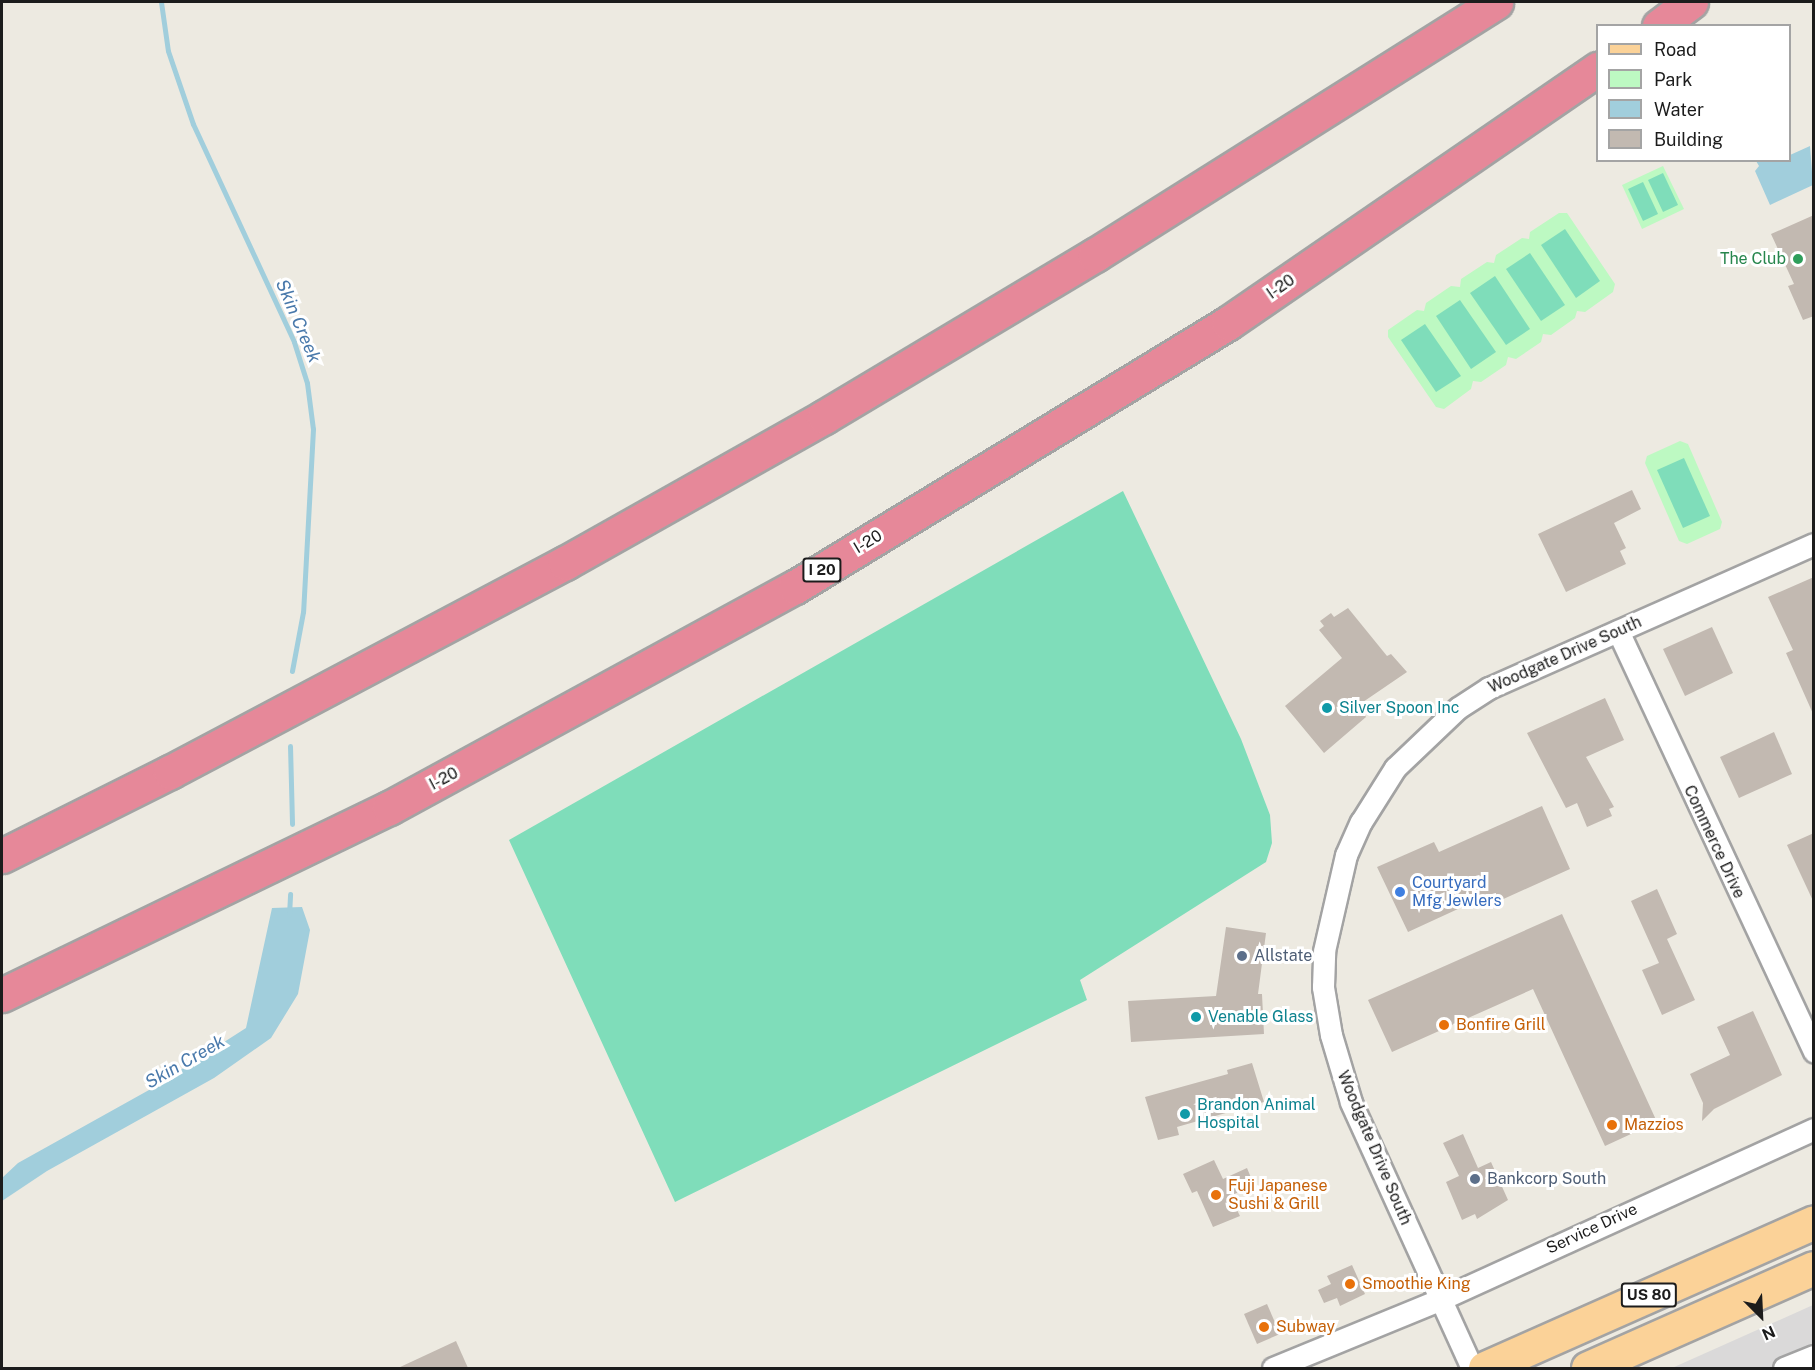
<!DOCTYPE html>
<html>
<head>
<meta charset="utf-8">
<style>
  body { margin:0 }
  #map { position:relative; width:1815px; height:1370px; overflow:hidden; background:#edeae1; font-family:"Public Sans",sans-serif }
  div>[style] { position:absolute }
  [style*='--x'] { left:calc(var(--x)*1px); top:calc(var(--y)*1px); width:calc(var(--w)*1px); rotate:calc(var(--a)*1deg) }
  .residential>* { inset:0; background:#dad9d9 }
  .park>* { inset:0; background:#bdf9c2 }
  .pitch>* { inset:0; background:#7fddba }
  .water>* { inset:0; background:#a1cedc }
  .stream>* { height:5px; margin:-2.5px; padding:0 2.5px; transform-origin:2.5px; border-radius:2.5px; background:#a1cedc }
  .building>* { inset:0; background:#c2b9b1 }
  .roads { filter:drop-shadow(2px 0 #a3a3a3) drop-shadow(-2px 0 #a3a3a3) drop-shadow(0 2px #a3a3a3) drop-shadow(0 -2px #a3a3a3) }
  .minor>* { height:21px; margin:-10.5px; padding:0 10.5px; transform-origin:10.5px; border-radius:10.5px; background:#fff }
  .primary>* { height:33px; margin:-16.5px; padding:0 16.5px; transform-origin:16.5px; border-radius:16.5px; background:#fbd298 }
  .motorway>* { height:33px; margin:-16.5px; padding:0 16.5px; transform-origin:16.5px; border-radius:16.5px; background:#e68899 }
  .dots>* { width:16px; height:16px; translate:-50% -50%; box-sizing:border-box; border:3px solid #fff; border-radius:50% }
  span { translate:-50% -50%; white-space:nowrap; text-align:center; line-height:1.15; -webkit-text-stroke:6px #fff; paint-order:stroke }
  .shield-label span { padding:2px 4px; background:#fff; border:2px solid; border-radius:4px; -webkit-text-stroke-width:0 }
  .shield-label { font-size:15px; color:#1c1c1c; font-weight:700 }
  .leisure-label { font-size:16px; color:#27864d }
  .right { translate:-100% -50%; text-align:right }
  .street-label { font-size:16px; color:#1c1c1c }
  .culture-label { font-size:16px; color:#0d838f }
  .left { translate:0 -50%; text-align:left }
  .shop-label { font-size:16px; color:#366cbe }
  .service-label { font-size:16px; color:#4e5e75 }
  .food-label { font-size:16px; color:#c56008 }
  .water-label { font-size:18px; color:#4979ab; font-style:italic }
  .frame { position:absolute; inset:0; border:3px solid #1c1c1c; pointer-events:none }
  .legend { position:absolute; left:1596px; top:24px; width:195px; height:138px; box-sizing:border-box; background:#fff; border:2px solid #a4a4a4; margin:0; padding:8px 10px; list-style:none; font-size:18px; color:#1c1c1c }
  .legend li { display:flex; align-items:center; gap:12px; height:30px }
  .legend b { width:30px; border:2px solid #a4a4a4 }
  .north { position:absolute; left:1731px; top:1286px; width:60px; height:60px; -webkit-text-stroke:4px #fff; paint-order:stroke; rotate:156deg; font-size:16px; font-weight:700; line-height:24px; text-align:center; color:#1c1c1c }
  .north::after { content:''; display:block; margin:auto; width:21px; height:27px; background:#1c1c1c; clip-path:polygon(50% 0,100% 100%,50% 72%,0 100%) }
</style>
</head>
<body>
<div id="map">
  <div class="residential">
    <i style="clip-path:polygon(1813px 1305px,1813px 1368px,1672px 1368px)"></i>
  </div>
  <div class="park">
    <i style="clip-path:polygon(1663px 166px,1684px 209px,1642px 229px,1622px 185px)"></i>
    <i style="clip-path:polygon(1559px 213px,1567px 213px,1615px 284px,1613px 292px,1585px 312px,1577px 311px,1575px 318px,1551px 335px,1543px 334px,1541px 342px,1516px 359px,1508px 357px,1506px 365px,1481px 382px,1473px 381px,1471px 389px,1444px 409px,1436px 407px,1388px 337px,1388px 330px,1417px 310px,1424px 311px,1426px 303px,1451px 286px,1460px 287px,1461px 279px,1487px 262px,1494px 263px,1496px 255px,1522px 238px,1529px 239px,1530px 232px)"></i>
    <i style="clip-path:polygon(1680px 441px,1688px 444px,1722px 522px,1720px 529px,1687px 544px,1679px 541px,1645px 463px,1647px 456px)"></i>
  </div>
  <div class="pitch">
    <i style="clip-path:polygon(1663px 173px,1678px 205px,1663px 212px,1648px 180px)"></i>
    <i style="clip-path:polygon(1643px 182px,1658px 214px,1643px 221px,1628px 189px)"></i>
    <i style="clip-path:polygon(1565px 229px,1600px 281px,1576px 298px,1541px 245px)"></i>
    <i style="clip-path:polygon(1530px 253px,1565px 305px,1541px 321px,1506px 269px)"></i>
    <i style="clip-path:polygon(1495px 276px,1530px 329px,1506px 345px,1470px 293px)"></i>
    <i style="clip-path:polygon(1460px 300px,1496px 352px,1471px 369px,1436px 316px)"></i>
    <i style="clip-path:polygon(1425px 324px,1461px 376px,1436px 392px,1401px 340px)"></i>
    <i style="clip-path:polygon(1684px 458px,1710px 516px,1683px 528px,1657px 470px)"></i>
    <i style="clip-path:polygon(1123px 491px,1241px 739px,1270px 815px,1272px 843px,1266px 862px,1080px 980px,1087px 1000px,675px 1202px,509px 840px)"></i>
  </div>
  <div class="water">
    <i style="clip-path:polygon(1810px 146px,1813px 185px,1770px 205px,1755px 171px,1759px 166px,1756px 161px,1790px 160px,1790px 155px)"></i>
    <i style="clip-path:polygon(302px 907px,310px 930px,298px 994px,271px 1038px,214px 1078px,47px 1171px,2px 1201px,2px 1178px,18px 1163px,149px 1090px,246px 1028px,272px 908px)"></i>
  </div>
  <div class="stream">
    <i style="--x:161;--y:2;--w:49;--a:81.9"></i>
    <i style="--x:168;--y:51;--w:77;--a:71.1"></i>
    <i style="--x:193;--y:124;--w:240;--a:65.1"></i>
    <i style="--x:294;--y:342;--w:43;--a:72.4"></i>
    <i style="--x:307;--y:383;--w:46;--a:82.6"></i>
    <i style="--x:313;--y:429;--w:183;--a:93.1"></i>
    <i style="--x:303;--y:612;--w:60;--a:100.6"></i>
    <i style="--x:290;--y:746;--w:78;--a:88.5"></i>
    <i style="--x:289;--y:915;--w:21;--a:-87"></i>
  </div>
  <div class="building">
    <i style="clip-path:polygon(1814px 215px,1814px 316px,1803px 320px,1788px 286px,1794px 284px,1771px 234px)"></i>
    <i style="clip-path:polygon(1632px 490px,1641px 509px,1614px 523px,1626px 548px,1620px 551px,1626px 564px,1566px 592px,1538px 534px)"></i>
    <i style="clip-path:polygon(1814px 577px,1814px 716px,1786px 653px,1793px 650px,1768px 597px)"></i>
    <i style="clip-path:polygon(1348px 608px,1387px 656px,1391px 654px,1407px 672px,1363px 702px,1369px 710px,1364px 713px,1366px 717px,1324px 753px,1285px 706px,1342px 658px,1319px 630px,1324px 626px,1320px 621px,1331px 613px,1334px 617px)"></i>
    <i style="clip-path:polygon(1712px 627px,1733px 673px,1685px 696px,1663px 649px)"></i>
    <i style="clip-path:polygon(1605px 698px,1624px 740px,1586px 757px,1614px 807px,1609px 809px,1612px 816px,1587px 827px,1577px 803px,1566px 808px,1527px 733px)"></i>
    <i style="clip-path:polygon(1774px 732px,1792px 774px,1739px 798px,1720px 757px)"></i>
    <i style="clip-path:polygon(1542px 806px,1570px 869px,1488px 906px,1484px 897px,1408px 932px,1377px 867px,1434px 842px,1439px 852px)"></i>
    <i style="clip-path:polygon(1814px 833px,1814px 903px,1787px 845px)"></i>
    <i style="clip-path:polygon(1657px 889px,1677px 934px,1667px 939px,1695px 1000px,1662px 1015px,1642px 970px,1659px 963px,1631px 901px)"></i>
    <i style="clip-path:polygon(1562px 914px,1657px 1122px,1605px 1146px,1533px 989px,1392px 1052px,1368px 1000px)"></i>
    <i style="clip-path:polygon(1226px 927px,1266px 933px,1258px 994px,1262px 994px,1264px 1034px,1131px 1042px,1128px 1001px,1216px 996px)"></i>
    <i style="clip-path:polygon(1753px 1011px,1782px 1075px,1714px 1109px,1702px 1121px,1703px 1103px,1690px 1074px,1730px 1055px,1717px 1027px)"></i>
    <i style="clip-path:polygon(1252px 1063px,1264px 1102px,1177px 1127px,1179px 1135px,1158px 1140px,1145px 1097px,1228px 1074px,1227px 1070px)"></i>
    <i style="clip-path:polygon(1463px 1134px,1478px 1168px,1491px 1162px,1508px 1200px,1477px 1219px,1475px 1214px,1462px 1220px,1446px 1182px,1459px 1176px,1443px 1143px)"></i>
    <i style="clip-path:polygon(1214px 1160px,1223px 1179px,1247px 1168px,1254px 1185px,1230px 1196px,1240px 1216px,1213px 1227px,1197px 1191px,1192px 1193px,1183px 1174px)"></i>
    <i style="clip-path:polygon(1352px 1265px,1365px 1294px,1340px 1306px,1337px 1298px,1324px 1303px,1318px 1290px,1331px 1284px,1327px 1276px)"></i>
    <i style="clip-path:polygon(1267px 1304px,1280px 1334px,1257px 1344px,1244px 1314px)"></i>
    <i style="clip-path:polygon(456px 1341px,468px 1368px,398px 1368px)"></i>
  </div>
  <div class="roads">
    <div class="minor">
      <i style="--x:1618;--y:631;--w:464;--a:65"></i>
      <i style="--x:1273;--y:1368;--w:182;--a:-22.3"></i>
      <i style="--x:1441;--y:1299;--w:410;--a:-24.5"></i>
      <i style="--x:1472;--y:1368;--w:292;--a:-114.5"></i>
      <i style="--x:1351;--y:1102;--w:70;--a:-106.6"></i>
      <i style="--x:1331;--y:1035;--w:49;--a:-99.5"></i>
      <i style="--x:1323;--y:987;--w:36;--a:-88"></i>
      <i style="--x:1324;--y:951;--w:98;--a:-77.1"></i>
      <i style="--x:1346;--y:855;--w:36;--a:-66"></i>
      <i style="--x:1361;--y:822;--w:64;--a:-57.8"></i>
      <i style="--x:1395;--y:768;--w:87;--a:-43.6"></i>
      <i style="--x:1458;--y:708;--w:37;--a:-33"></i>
      <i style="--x:1489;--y:688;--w:355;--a:-23.9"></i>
      <i style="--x:1784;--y:1368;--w:32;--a:-22"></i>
    </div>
    <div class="primary">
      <i style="--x:1485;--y:1368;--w:360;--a:-23.9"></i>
      <i style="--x:1588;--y:1368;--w:247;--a:-23.9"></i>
    </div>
    <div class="motorway">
      <i style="--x:1659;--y:26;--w:40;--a:-37"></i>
      <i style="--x:2;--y:856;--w:188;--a:-26.6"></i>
      <i style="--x:170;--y:772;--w:447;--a:-27.9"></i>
      <i style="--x:565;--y:563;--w:297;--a:-29.4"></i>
      <i style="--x:824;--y:417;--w:316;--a:-30.9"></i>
      <i style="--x:1095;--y:255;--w:474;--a:-32.2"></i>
      <i style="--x:2;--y:995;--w:430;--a:-25.8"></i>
      <i style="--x:389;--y:808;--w:462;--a:-28.6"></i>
      <i style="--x:795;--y:587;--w:507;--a:-31.37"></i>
      <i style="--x:1228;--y:323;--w:449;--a:-34.5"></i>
    </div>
  </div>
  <div class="dots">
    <i style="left:1798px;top:259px;background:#2e9e5b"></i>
    <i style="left:1327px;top:708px;background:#0f9aa8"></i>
    <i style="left:1400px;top:892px;background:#3f7fe0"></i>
    <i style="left:1242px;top:956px;background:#5c6f8a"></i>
    <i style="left:1196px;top:1017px;background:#0f9aa8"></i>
    <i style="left:1444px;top:1025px;background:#e8710a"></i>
    <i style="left:1185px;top:1114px;background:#0f9aa8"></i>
    <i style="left:1612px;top:1125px;background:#e8710a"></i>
    <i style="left:1475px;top:1179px;background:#5c6f8a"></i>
    <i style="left:1216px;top:1195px;background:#e8710a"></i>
    <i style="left:1350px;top:1284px;background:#e8710a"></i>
    <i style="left:1264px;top:1327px;background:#e8710a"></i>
  </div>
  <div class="shield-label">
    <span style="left:822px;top:570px">I 20</span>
    <span style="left:1649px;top:1295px">US 80</span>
  </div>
  <div class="leisure-label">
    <span class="right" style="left:1786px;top:259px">The Club</span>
  </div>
  <div class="street-label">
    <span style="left:1281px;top:287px;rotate:-35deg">I-20</span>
    <span style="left:868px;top:542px;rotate:-31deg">I-20</span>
    <span style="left:1565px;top:655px;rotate:-24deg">Woodgate Drive South</span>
    <span style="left:444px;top:779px;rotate:-28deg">I-20</span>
    <span style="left:1714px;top:842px;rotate:65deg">Commerce Drive</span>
    <span style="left:1374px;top:1148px;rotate:67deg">Woodgate Drive South</span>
    <span style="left:1592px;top:1229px;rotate:-25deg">Service Drive</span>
  </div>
  <div class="culture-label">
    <span class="left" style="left:1339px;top:708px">Silver Spoon Inc</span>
    <span class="left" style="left:1208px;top:1017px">Venable Glass</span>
    <span class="left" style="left:1197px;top:1114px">Brandon Animal<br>Hospital</span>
  </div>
  <div class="shop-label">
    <span class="left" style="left:1412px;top:892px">Courtyard<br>Mfg Jewlers</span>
  </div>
  <div class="service-label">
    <span class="left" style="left:1254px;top:956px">Allstate</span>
    <span class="left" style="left:1487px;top:1179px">Bankcorp South</span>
  </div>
  <div class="food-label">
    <span class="left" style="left:1456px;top:1025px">Bonfire Grill</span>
    <span class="left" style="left:1624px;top:1125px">Mazzios</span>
    <span class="left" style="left:1228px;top:1195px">Fuji Japanese<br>Sushi &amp; Grill</span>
    <span class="left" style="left:1362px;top:1284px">Smoothie King</span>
    <span class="left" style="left:1276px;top:1327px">Subway</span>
  </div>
  <div class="water-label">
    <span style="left:298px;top:321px;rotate:67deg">Skin Creek</span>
    <span style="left:185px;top:1062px;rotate:-30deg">Skin Creek</span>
  </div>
  <div class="frame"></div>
  <ul class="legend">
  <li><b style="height:8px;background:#fbd298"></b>Road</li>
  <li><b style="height:16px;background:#bdf9c2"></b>Park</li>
  <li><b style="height:16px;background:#a1cedc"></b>Water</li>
  <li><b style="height:16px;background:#c2b9b1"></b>Building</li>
  </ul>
  <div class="north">N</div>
</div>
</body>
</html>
